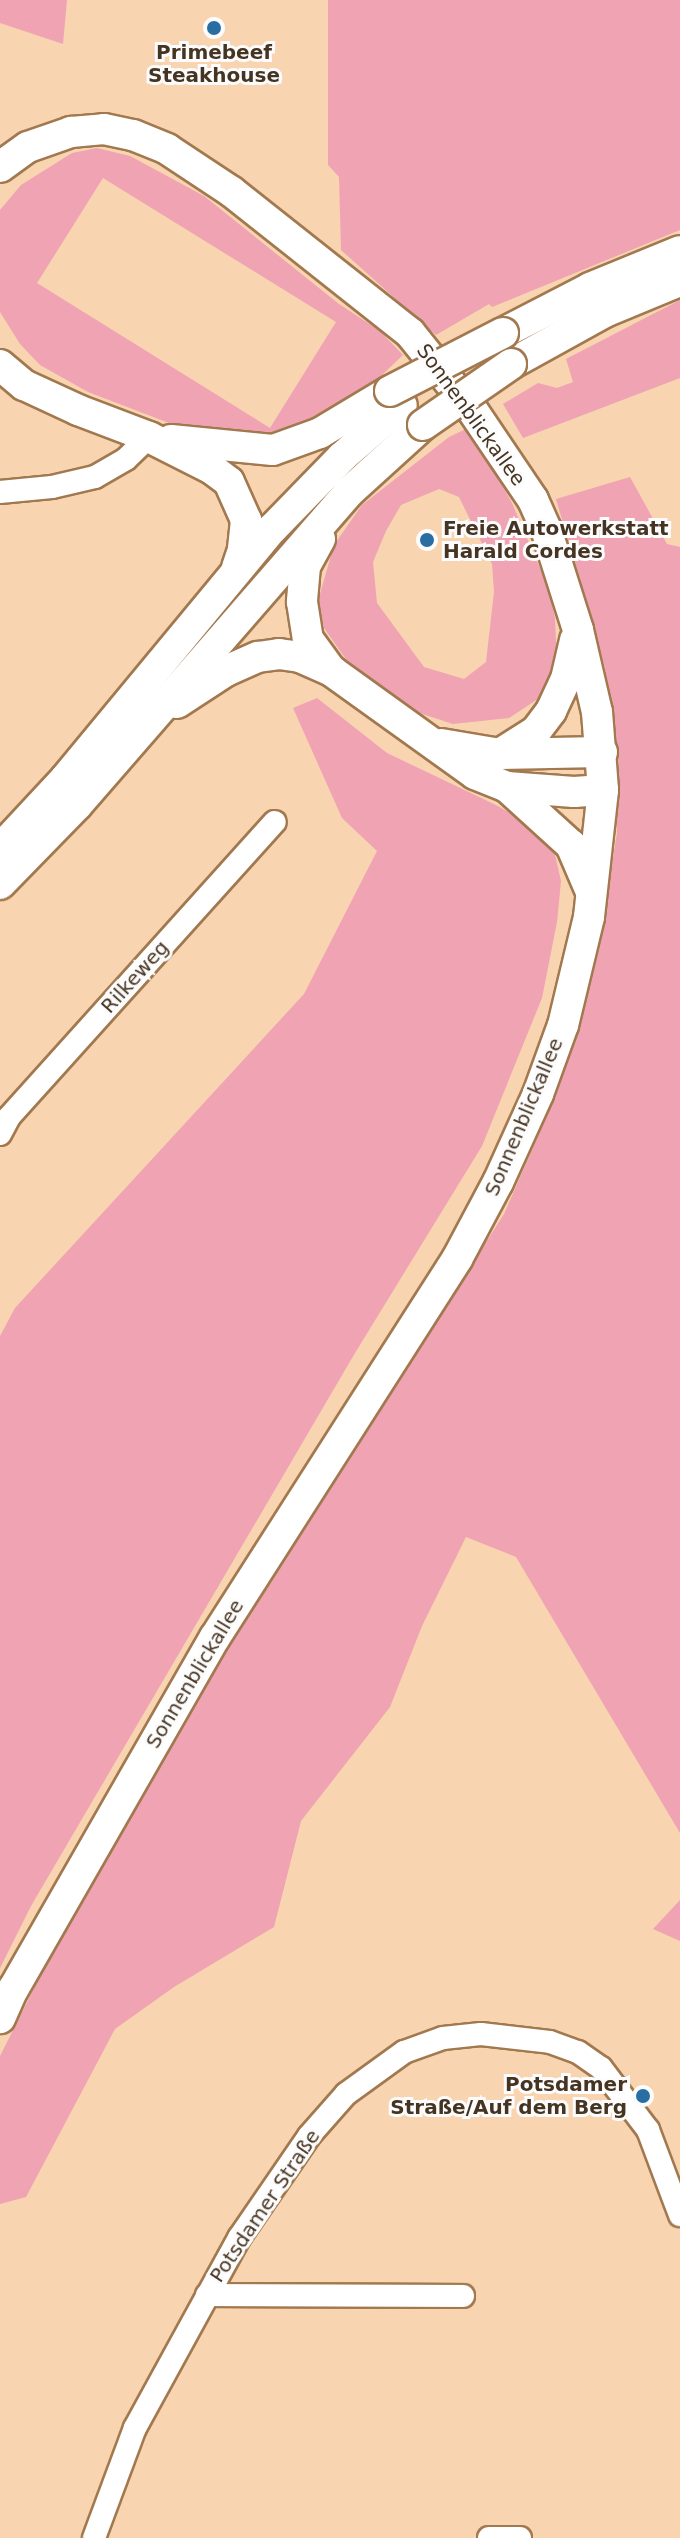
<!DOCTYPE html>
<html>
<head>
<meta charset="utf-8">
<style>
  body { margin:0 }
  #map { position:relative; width:680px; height:2538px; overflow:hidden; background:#f8d4b1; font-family:"DejaVu Sans",sans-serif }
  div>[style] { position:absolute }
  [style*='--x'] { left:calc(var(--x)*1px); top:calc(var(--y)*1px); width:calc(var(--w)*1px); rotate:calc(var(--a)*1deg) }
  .green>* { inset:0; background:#efa3b3 }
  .roads { filter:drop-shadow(2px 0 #a2794f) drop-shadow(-2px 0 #a2794f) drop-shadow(0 2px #a2794f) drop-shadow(0 -2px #a2794f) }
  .minor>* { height:22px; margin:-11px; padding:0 11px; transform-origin:11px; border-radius:11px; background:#fff }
  .secondary>* { height:30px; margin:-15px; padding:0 15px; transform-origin:15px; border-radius:15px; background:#fff }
  .bridges { filter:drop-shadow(2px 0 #a2794f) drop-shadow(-2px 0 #a2794f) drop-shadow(0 2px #a2794f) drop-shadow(0 -2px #a2794f) }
  .secondary-bridge>* { height:30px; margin:-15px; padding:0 15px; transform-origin:15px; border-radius:15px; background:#fff }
  .dots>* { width:22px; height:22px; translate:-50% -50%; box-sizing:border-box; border:4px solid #fcfcfc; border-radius:50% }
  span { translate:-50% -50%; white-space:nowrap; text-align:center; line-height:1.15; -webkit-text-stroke:6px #fcfcfc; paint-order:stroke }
  .poi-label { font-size:20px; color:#463422; font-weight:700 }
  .left { translate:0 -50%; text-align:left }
  .right { translate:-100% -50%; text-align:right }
  .street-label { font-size:20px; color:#463422 }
</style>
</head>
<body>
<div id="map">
  <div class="green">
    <i style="clip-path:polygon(0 0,67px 0,63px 44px,0 23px)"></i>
    <i style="clip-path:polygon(328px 0,680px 0,680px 230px,492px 307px,489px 304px,436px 335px,341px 250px,339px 177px,328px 165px)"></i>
    <i style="clip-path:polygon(evenodd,97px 148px,130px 156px,204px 196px,339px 304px,380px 331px,403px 355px,363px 393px,338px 411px,270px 437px,211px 432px,169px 423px,88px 392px,40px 365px,20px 344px,0 312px,0 210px,21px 185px,72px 153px,97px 148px,103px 178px,336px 322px,270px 428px,37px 283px,103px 178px)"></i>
    <i style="clip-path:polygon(680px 300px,680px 378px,523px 438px,503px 404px,538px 383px,557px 388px,573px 382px,566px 359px)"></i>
    <i style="clip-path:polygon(evenodd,470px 427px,512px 503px,548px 587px,555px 618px,557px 664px,544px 695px,509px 718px,453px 724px,395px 705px,350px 665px,324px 628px,318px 601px,334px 545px,362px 505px,449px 437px,470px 427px,439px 489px,459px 497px,492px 564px,494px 592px,486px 662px,464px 679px,424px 667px,377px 603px,373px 562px,386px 531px,401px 505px,439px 489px)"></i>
    <i style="clip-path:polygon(630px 477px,667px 544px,680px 547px,680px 1833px,516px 1557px,466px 1537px,422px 1626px,390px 1707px,301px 1821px,274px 1927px,174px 1987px,115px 2029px,26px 2197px,0 2204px,0 2056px,76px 1905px,204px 1685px,504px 1214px,557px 1093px,605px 908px,617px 833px,605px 668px,556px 499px)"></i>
    <i style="clip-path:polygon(317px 698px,387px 753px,498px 806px,530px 825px,553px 846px,561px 881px,557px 922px,542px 998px,482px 1146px,355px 1353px,31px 1906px,0 1968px,0 1336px,15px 1308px,304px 994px,377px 851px,342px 818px,293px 708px)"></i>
    <i style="clip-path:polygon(680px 1900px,680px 1941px,653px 1929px)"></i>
  </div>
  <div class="roads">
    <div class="minor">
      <i style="--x:0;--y:492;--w:52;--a:-5.5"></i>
      <i style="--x:52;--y:487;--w:44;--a:-13.1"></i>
      <i style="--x:95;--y:477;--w:36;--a:-30"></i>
      <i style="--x:126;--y:459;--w:32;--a:-44"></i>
      <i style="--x:0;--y:1134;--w:19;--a:-62"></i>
      <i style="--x:9;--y:1117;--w:397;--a:-48"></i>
      <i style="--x:207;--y:2295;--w:256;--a:0.2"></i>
      <i style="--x:94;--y:2538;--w:117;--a:-69.6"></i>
      <i style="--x:135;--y:2428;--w:217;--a:-61.3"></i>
      <i style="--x:239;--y:2238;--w:124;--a:-55.5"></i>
      <i style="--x:309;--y:2136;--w:56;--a:-48.6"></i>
      <i style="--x:346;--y:2094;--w:72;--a:-35.9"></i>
      <i style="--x:404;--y:2052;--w:41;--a:-19.7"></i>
      <i style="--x:443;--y:2038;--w:38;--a:-6"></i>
      <i style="--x:481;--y:2034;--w:69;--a:6.6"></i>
      <i style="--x:550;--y:2042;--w:30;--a:20"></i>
      <i style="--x:578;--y:2052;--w:28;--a:35"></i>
      <i style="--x:601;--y:2068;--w:78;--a:52.8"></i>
      <i style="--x:648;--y:2130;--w:91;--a:69.4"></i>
      <i style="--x:489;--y:2538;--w:31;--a:0"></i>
    </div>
    <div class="secondary">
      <i style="--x:0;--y:167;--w:34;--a:-36"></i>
      <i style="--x:28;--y:147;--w:46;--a:-19.2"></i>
      <i style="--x:71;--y:132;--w:33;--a:-5"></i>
      <i style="--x:104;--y:129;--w:30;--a:12"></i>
      <i style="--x:133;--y:135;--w:37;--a:22"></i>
      <i style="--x:167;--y:149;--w:78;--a:33.5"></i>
      <i style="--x:232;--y:192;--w:227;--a:38.4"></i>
      <i style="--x:410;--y:333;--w:100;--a:51.1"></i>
      <i style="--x:473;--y:411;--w:107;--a:56"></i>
      <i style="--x:533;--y:500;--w:32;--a:66"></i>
      <i style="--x:546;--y:529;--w:106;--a:72.4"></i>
      <i style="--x:578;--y:630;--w:84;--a:77"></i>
      <i style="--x:597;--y:712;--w:78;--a:85.6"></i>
      <i style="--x:603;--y:790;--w:128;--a:96.3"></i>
      <i style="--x:589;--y:917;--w:111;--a:103.5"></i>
      <i style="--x:563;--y:1025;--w:73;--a:109.9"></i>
      <i style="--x:538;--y:1094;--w:97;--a:114.4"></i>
      <i style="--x:498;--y:1182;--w:87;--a:118"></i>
      <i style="--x:457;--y:1259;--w:449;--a:122.6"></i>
      <i style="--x:215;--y:1637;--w:406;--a:119.8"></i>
      <i style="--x:13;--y:1989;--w:32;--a:114"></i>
      <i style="--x:503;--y:333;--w:98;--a:-27.3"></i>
      <i style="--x:590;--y:288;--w:97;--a:-22.3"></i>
      <i style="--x:511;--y:364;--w:107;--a:-29"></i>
      <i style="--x:605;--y:312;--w:81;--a:-22.5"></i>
      <i style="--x:0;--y:365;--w:31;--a:40"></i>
      <i style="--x:24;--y:385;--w:60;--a:24.8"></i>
      <i style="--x:78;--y:410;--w:76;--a:20.8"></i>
      <i style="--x:149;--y:437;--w:71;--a:26.9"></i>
      <i style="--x:212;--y:469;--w:21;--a:37"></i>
      <i style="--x:229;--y:482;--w:42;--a:65.9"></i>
      <i style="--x:246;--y:520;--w:30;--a:96"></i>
      <i style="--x:243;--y:550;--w:18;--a:109"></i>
      <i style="--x:171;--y:440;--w:102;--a:5.6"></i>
      <i style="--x:273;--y:450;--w:50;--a:-19.9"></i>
      <i style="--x:320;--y:433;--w:82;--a:-31"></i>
      <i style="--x:320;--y:539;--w:31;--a:119"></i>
      <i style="--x:305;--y:566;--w:36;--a:95"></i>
      <i style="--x:302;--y:602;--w:37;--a:81"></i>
      <i style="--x:308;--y:639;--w:39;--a:54"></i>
      <i style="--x:177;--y:703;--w:59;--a:-33.1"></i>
      <i style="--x:226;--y:671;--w:35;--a:-24"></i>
      <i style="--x:258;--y:657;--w:21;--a:-8"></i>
      <i style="--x:279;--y:654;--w:21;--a:8"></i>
      <i style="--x:300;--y:657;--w:36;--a:24"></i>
      <i style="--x:333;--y:672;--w:175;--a:35.7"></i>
      <i style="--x:475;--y:774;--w:35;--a:22"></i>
      <i style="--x:507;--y:787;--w:67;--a:4.3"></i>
      <i style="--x:574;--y:792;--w:29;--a:-4"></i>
      <i style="--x:441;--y:744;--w:60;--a:9.6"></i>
      <i style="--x:500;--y:754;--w:102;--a:-1.1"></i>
      <i style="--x:500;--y:754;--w:43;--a:-32.6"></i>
      <i style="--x:536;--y:731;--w:25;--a:-53"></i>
      <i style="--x:551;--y:711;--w:35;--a:-65"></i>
      <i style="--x:566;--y:679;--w:40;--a:-77"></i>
      <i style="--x:507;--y:787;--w:86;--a:42.2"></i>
      <i style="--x:571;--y:845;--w:51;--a:66.9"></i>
      <i style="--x:0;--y:849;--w:96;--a:-47.1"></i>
      <i style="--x:65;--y:779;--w:326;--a:-50.4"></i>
      <i style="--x:273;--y:528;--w:99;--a:-45.8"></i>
      <i style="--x:342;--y:457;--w:79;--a:-40.9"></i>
      <i style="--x:0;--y:884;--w:110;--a:-45.7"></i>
      <i style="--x:77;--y:805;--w:415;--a:-49"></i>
      <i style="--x:349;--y:492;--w:100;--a:-42.2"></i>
    </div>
  </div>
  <div class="bridges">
    <div class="secondary-bridge">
      <i style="--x:390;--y:391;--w:127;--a:-27.2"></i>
      <i style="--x:423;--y:425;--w:107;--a:-34.7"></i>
    </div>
  </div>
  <div class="dots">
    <i style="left:214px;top:28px;background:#296ea3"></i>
    <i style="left:427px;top:540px;background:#296ea3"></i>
    <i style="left:643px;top:2096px;background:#296ea3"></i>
  </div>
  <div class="poi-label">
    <span style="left:214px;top:64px">Primebeef<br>Steakhouse</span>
    <span class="left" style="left:443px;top:540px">Freie Autowerkstatt<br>Harald Cordes</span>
    <span class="right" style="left:627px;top:2096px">Potsdamer<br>Straße/Auf dem Berg</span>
  </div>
  <div class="street-label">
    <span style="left:471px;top:415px;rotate:54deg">Sonnenblickallee</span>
    <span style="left:135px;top:977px;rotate:-48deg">Rilkeweg</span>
    <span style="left:524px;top:1117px;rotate:-67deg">Sonnenblickallee</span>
    <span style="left:195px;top:1674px;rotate:-59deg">Sonnenblickallee</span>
    <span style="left:265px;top:2206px;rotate:-56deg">Potsdamer Straße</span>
  </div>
</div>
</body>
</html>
